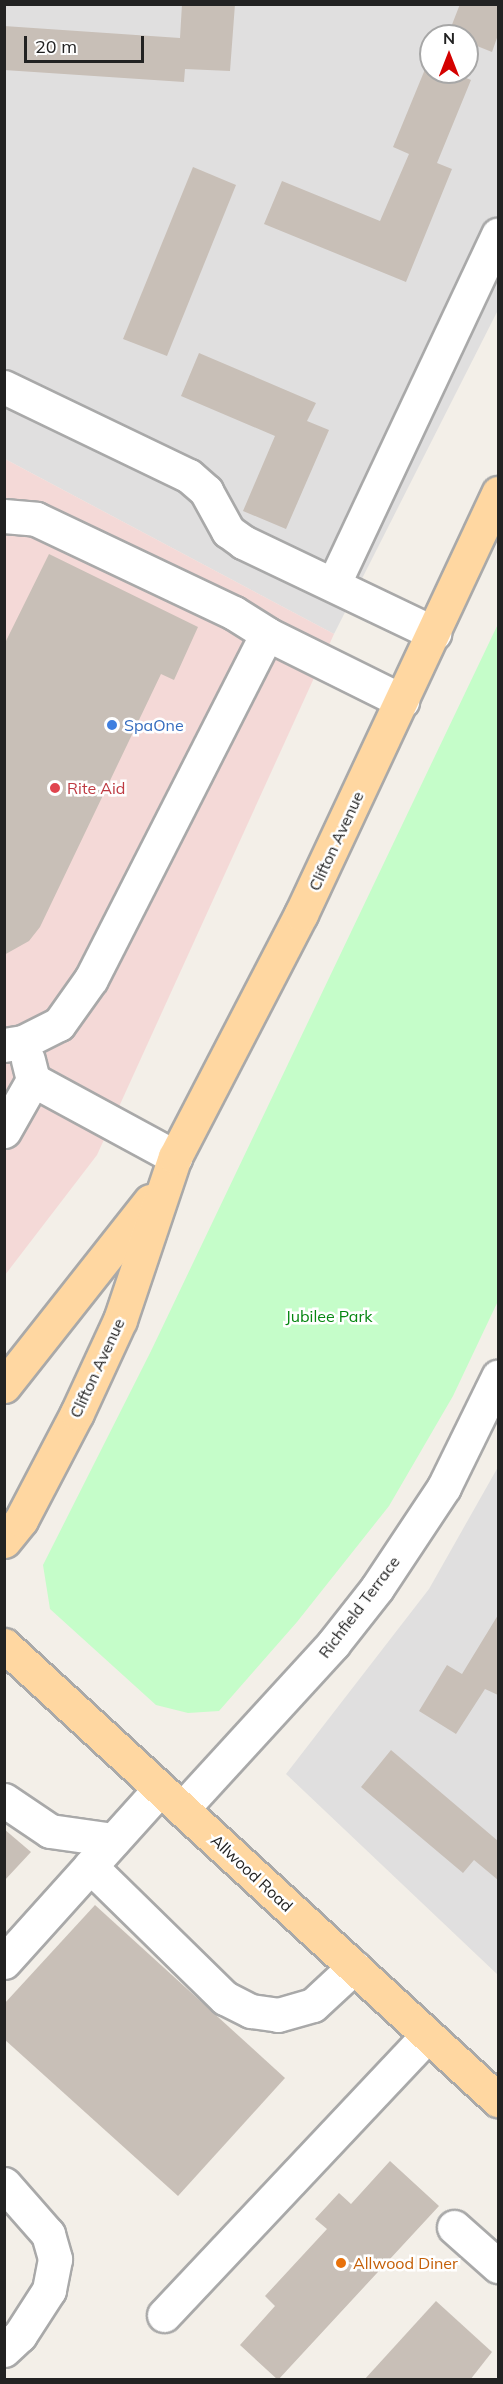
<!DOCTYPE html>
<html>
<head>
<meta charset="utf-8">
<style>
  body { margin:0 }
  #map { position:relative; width:503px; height:2384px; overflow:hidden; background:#f3efe8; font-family:Mulish,sans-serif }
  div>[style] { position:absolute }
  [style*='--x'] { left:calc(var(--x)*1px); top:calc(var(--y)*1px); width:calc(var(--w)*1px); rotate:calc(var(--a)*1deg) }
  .residential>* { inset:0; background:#e0dfdf }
  .commercial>* { inset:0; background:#f4d9d7 }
  .park>* { inset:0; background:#c5fdc9 }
  .building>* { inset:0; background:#c8bfb7 }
  .roads { filter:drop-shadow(2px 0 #a9a9a9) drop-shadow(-2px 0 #a9a9a9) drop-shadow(0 2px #a9a9a9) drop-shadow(0 -2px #a9a9a9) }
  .minor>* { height:33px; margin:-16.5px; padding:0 16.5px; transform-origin:16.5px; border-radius:16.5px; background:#fff }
  .major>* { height:33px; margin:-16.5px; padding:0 16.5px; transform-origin:16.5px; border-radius:16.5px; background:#ffd7a1 }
  .dots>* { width:16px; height:16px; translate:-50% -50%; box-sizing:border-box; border:3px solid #fff; border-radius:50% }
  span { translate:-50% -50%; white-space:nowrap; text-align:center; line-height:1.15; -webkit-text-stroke:5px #fff; paint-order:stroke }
  .shop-label { font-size:16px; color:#366cbe }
  .left { translate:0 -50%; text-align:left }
  .health-label { font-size:16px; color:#be3a42 }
  .street-label { font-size:16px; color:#222 }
  .park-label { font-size:16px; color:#058610 }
  .food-label { font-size:16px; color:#c56008 }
  .frame { position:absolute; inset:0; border:6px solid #222; pointer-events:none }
  .north { position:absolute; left:419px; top:24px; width:60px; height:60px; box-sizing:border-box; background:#fff; border:2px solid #a7a7a7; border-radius:50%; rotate:0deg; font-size:16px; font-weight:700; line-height:24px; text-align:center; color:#222 }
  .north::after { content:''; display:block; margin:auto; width:21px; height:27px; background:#d40100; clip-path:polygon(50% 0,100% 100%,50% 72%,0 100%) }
  .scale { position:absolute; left:24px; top:36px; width:120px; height:27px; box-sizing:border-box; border:3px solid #222; border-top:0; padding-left:8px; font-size:18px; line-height:21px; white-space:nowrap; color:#222; -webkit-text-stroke:4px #fff; paint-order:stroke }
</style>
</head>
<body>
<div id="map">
  <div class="residential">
    <i style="clip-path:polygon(evenodd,4px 5px,498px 5px,498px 310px,334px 634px,5px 459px,4px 5px,431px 36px,467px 36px,467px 72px,431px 72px,431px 36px)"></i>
    <i style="clip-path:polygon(498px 1467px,498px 1975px,286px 1774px,429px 1589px)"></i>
  </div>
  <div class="commercial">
    <i style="clip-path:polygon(5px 459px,334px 634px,97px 1155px,5px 1275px)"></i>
  </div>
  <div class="park">
    <i style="clip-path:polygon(498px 624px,498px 1301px,453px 1396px,389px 1506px,297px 1622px,219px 1711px,188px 1713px,156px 1705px,50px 1609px,43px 1565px,151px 1351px)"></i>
  </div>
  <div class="building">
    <i style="clip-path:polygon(182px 4px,235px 4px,230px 71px,185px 69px,184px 82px,4px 70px,4px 26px,180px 38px)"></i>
    <i style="clip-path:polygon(460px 4px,498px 4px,498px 35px,492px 52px,467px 42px,467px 36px,448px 35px)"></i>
    <i style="clip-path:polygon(428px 62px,431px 72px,452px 72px,471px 80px,437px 163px,452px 169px,406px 282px,264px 224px,282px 181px,380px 221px,409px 154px,393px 147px)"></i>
    <i style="clip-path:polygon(193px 167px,236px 185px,167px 356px,123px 339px)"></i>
    <i style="clip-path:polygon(199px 353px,316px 403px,307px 421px,329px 430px,286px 529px,243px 511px,275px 436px,181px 396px)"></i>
    <i style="clip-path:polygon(49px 554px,198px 627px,174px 680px,161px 674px,40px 927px,29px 941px,4px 955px,4px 645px)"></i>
    <i style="clip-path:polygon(498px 1615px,498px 1695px,485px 1689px,456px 1734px,419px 1711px,447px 1665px,462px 1674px)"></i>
    <i style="clip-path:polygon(391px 1750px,498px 1841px,498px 1880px,474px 1860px,463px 1873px,361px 1787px)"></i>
    <i style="clip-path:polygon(4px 1829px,31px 1852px,4px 1881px)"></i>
    <i style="clip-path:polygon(95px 1905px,285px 2078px,178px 2196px,4px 2039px,4px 2004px)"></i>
    <i style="clip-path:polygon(390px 2161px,439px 2206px,278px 2380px,240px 2345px,275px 2306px,265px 2296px,327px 2229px,315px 2219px,339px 2193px,351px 2204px)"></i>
    <i style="clip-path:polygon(436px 2301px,492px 2352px,470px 2380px,364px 2380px)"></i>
  </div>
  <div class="roads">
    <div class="minor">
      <i style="--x:4;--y:387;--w:205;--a:25.7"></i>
      <i style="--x:189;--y:476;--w:23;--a:41"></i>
      <i style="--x:206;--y:491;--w:46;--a:61.2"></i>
      <i style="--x:228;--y:531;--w:19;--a:36"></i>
      <i style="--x:243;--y:542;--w:212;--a:25.5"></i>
      <i style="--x:4;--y:516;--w:32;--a:5"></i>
      <i style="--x:36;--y:519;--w:219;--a:25.4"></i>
      <i style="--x:234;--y:613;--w:39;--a:32"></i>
      <i style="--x:267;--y:634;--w:151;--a:26.4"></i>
      <i style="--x:334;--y:583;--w:385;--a:-64.8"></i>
      <i style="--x:4;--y:1045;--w:19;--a:-9"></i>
      <i style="--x:23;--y:1042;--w:40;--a:-26.6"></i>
      <i style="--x:59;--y:1024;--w:55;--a:-54.6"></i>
      <i style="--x:91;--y:979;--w:387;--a:-63"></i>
      <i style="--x:33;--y:1080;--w:162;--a:28.5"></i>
      <i style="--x:4;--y:1131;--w:59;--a:-60.4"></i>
      <i style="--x:33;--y:1080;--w:21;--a:-104"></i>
      <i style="--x:4;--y:1800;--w:55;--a:34"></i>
      <i style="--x:50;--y:1831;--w:64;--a:8.1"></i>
      <i style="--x:182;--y:1809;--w:224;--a:-47.5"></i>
      <i style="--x:333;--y:1644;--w:71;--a:-51.8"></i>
      <i style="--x:377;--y:1588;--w:121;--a:-56.4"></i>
      <i style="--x:444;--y:1487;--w:123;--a:-63.9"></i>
      <i style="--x:90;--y:1866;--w:189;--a:44.4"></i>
      <i style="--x:225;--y:1998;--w:29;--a:27"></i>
      <i style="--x:251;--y:2011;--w:27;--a:8"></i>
      <i style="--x:278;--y:2015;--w:36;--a:-16"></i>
      <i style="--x:313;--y:2005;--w:56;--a:-42.8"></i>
      <i style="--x:4;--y:1962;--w:233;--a:-48"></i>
      <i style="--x:4;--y:2184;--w:67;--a:48.7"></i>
      <i style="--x:48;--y:2234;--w:26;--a:74"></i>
      <i style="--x:55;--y:2259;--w:32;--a:101"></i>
      <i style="--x:49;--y:2290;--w:54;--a:122.8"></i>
      <i style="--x:20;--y:2335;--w:22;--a:137"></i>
      <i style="--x:454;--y:2227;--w:59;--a:41.6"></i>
      <i style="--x:164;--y:2315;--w:383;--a:-46.7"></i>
    </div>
    <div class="major">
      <i style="--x:4;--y:1386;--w:236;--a:-51.7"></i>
      <i style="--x:4;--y:1541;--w:27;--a:-51"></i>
      <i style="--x:21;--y:1520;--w:121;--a:-62.4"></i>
      <i style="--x:77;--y:1413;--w:102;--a:-65.2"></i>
      <i style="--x:120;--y:1320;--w:172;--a:-71.4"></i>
      <i style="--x:175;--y:1157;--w:274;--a:-62.6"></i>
      <i style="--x:301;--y:914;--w:465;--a:-64.9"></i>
      <i style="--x:4;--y:1645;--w:672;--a:42.65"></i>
    </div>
  </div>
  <div class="dots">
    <i style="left:112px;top:725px;background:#3f7fe0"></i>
    <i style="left:55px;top:788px;background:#e0444e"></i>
    <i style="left:341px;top:2263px;background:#e8710a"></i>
  </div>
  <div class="shop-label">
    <span class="left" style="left:124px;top:725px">SpaOne</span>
  </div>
  <div class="health-label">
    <span class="left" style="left:67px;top:788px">Rite Aid</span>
  </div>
  <div class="street-label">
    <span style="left:336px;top:841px;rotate:-65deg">Clifton Avenue</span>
    <span style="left:97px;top:1368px;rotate:-65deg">Clifton Avenue</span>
    <span style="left:359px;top:1607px;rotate:-53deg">Richfield Terrace</span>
    <span style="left:252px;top:1873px;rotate:43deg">Allwood Road</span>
  </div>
  <div class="park-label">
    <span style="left:329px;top:1316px">Jubilee Park</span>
  </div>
  <div class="food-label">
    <span class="left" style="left:353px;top:2263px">Allwood Diner</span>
  </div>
  <div class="frame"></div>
  <div class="north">N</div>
  <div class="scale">20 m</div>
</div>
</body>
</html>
